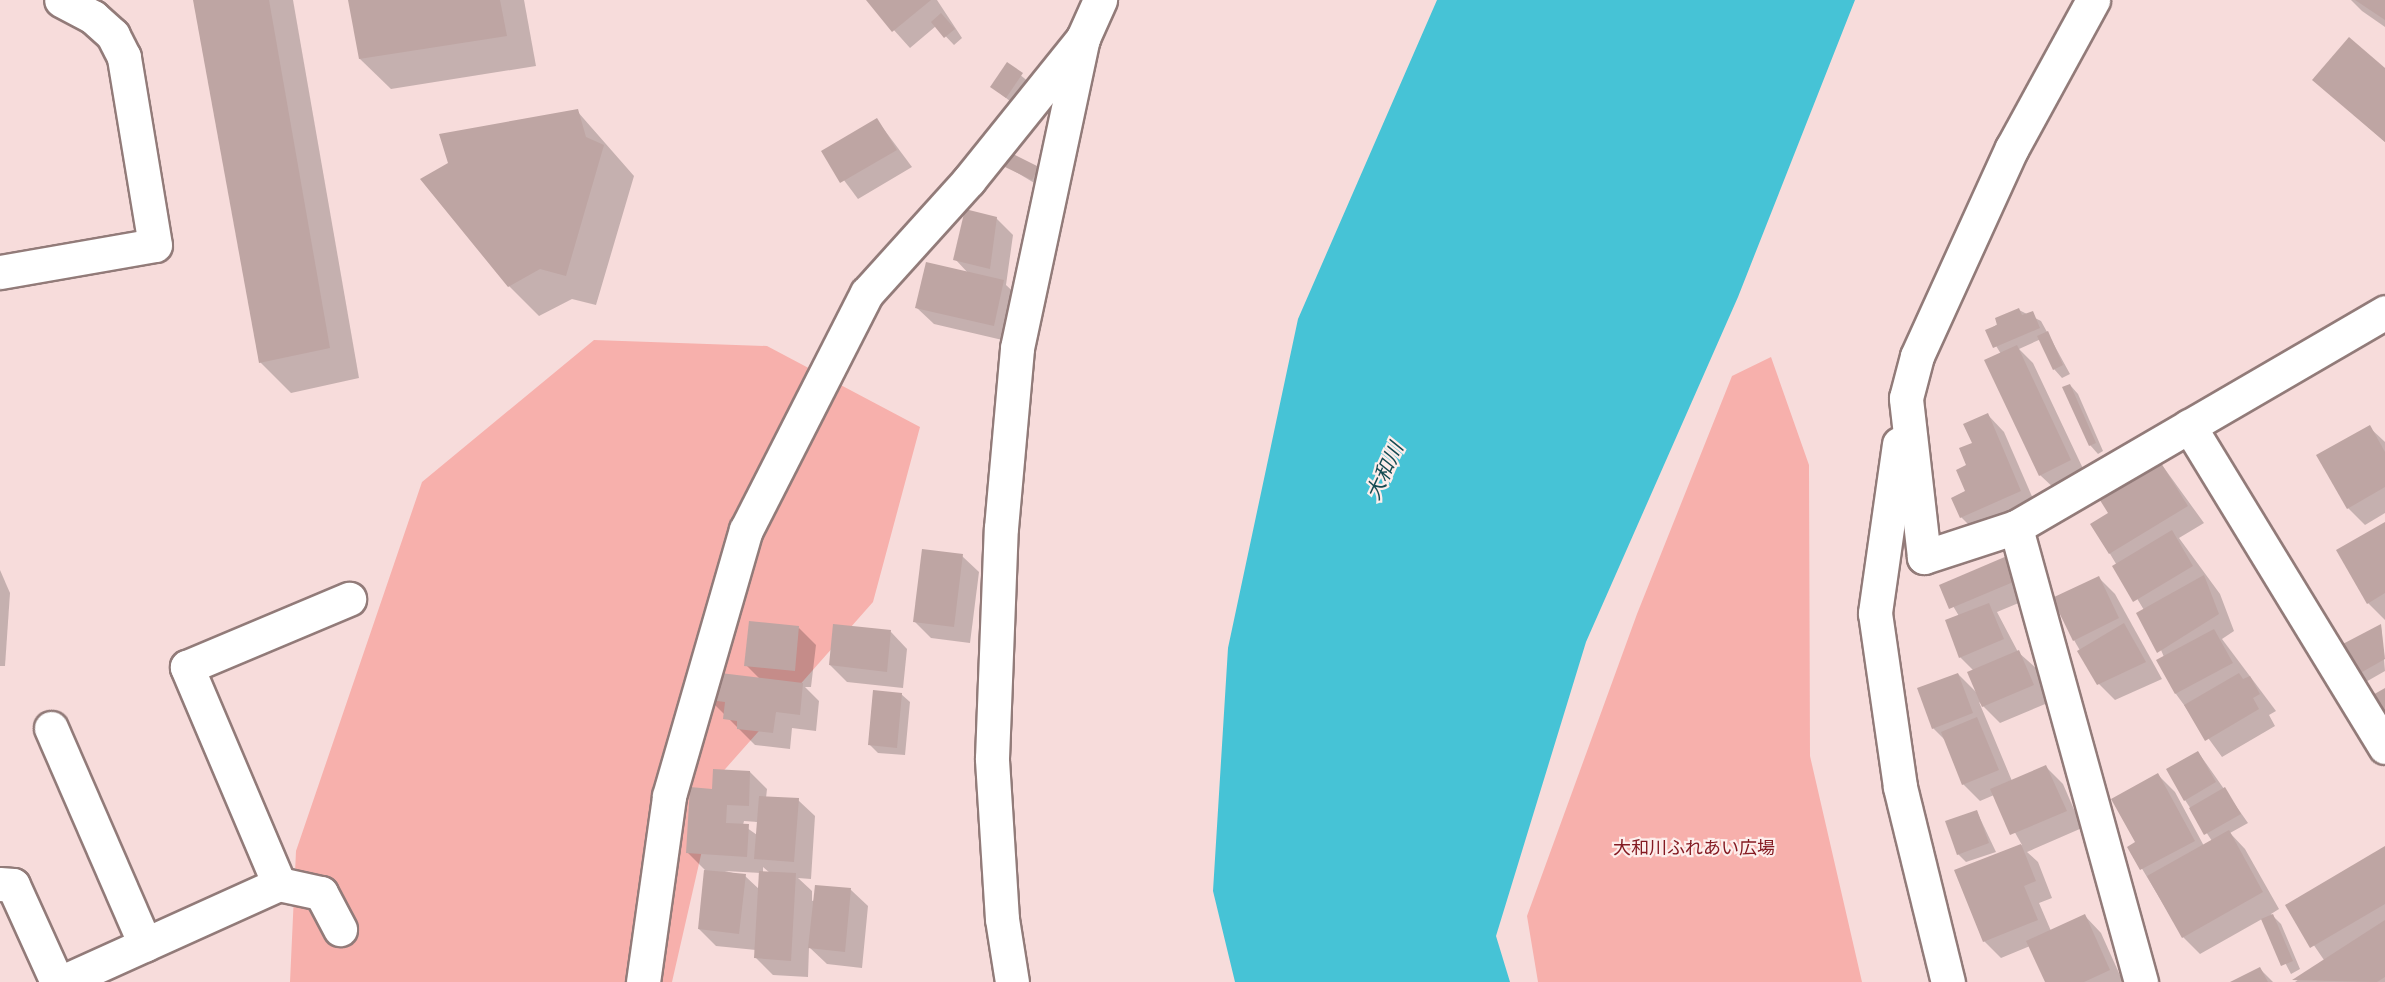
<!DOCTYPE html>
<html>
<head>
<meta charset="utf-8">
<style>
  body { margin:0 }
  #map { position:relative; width:2385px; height:982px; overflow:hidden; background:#f7dcdb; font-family:"Archivo Narrow","Noto Sans JP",sans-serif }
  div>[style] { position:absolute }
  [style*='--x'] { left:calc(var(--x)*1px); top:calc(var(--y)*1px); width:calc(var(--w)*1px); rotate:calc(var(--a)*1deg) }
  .green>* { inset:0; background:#f7b0ac }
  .water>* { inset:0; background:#46c3d6 }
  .shadow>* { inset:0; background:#0003 }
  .building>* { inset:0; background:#bea5a3 }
  .roads { filter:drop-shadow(2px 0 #927b79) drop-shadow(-2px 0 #927b79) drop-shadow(0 2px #927b79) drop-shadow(0 -2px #927b79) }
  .minor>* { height:33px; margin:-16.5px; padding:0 16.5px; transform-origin:16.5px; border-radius:16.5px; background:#fff }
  span { translate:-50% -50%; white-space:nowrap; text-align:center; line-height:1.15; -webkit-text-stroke:4.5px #fdedeb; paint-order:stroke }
  .park-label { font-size:18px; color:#841a22 }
  .water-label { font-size:20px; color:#144a52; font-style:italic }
</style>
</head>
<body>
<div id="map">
  <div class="green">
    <i style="clip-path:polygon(594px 340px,767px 346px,920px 427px,873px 602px,719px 776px,672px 982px,290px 982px,296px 851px,422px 482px)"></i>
    <i style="clip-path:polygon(1771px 357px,1809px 465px,1810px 756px,1862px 982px,1538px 982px,1527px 916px,1637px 614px,1732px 376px)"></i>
  </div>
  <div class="water">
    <i style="clip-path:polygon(1437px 0,1855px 0,1738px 297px,1586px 642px,1496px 936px,1510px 982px,1235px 982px,1213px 891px,1228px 648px,1298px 319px)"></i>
  </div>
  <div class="shadow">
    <i style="clip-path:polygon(195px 0,293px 0,359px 378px,291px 393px,260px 362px)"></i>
    <i style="clip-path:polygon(349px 0,524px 0,536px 66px,391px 89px,360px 59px)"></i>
    <i style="clip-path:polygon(867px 0,937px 0,962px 38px,954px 45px,936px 26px,910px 48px)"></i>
    <i style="clip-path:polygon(2351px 0,2385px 0,2385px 27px,2362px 11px)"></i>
    <i style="clip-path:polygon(1008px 65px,1030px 83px,1015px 105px,992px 87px)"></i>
    <i style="clip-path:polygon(2385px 70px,2385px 142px,2314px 80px)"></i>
    <i style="clip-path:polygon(577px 111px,634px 176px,596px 305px,572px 299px,539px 316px,509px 286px)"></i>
    <i style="clip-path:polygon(877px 120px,912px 167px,858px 199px,823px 152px)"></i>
    <i style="clip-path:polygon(1006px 166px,1038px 168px,1046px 176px,1041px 187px)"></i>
    <i style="clip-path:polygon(996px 218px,1013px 235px,1006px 285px,1020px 298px,1011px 342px,934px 324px,917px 308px,969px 274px,955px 259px)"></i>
    <i style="clip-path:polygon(2019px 310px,2041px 321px,2070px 374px,2062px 378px,2054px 369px,2041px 339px,2019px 349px,2033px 363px,2087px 477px,2057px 491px,2040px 475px,2001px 354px,1987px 331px)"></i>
    <i style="clip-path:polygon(2070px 385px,2078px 394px,2103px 451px,2098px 454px,2090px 445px)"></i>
    <i style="clip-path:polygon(1988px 415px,2004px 432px,2037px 508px,1978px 534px,1961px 517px,1974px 443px)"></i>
    <i style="clip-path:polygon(2369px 427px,2385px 442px,2385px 513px,2365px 525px,2348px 508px)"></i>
    <i style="clip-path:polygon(2154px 454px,2204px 523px,2179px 538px,2220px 594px,2234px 631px,2222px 639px,2276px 711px,2269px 715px,2275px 726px,2222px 757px,2176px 694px,2158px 660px,2164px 657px,2144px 610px,2092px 524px,2110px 513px)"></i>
    <i style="clip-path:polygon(2385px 523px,2385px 620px,2368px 603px)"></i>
    <i style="clip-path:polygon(962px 556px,979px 572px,970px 643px,931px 638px,915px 622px)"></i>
    <i style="clip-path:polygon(2007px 557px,2033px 597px,1997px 612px,2018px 652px,2036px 668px,2050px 702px,2000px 723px,1979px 702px,2012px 781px,2046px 767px,2063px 784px,2082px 828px,2027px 852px,2038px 862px,2052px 898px,2039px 903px,2051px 931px,2085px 916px,2101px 933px,2123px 982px,2046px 982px,2030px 946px,2001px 958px,1984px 941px,1956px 871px,2022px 845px,1994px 795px,1980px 801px,1963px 784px,1946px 741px,1933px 728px,1958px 674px,1978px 694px,1974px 671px,1960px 657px,1959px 616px,1941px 586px)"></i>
    <i style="clip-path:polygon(0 570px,10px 593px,5px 666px,0 666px)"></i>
    <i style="clip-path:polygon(2098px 577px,2115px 594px,2162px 679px,2115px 700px,2099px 684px,2074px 640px)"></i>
    <i style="clip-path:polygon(2381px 626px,2385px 671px,2364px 683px,2356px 675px)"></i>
    <i style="clip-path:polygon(799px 628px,816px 645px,811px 687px,805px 687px,819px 701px,816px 731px,792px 728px,790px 749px,755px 745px,710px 700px,760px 679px,746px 665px)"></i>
    <i style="clip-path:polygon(891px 632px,907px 649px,903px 688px,847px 682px,830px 665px)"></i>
    <i style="clip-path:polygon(901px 694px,910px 702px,905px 755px,878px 753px,869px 744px)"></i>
    <i style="clip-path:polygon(2198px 752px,2248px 823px,2230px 833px,2245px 849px,2279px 909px,2271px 914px,2281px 924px,2300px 969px,2291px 974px,2262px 919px,2200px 954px,2183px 937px,2129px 847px,2137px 843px,2158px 775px,2175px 792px,2204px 846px,2212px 841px,2185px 800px)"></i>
    <i style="clip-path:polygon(evenodd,750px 772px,767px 789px,766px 798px,798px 800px,815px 816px,811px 879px,798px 878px,812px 891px,812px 901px,851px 890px,868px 906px,862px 968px,827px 964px,809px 947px,808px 977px,773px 975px,756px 958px,756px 950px,716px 946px,699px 929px,705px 870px,688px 853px,713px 791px,750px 772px,744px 821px,758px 822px,757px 835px,743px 825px,744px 821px,750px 772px,763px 867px,770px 873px,763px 873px,763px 867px,750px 772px,725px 871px,761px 873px,760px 890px,745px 876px,725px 871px)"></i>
    <i style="clip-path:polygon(1977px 812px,1996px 852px,1966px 862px,1958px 854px)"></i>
    <i style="clip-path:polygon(2385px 847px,2385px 982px,2295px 982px,2324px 960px,2287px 906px)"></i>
    <i style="clip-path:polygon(2260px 969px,2273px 982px,2234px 982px)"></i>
  </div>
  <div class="building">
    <i style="clip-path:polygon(193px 0,269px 0,330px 348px,259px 363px)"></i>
    <i style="clip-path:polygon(348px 0,500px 0,507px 36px,359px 59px)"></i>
    <i style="clip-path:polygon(866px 0,931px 0,892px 32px)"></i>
    <i style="clip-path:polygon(2355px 0,2385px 0,2385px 20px)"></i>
    <i style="clip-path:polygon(941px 13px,955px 29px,944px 38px,931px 22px)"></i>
    <i style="clip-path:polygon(2349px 37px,2385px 68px,2385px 142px,2312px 80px)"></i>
    <i style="clip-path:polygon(1007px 62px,1023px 73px,1006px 98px,990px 87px)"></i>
    <i style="clip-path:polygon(578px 109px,586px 137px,604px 145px,566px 276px,540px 269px,508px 287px,420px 179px,448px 163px,439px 134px)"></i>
    <i style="clip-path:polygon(877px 118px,897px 150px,840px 183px,821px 151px)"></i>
    <i style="clip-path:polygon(1011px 153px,1039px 167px,1032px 180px,1005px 167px)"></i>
    <i style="clip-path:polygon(965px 209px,997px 217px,990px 269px,953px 260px)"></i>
    <i style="clip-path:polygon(926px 262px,1004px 280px,994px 326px,915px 308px)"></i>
    <i style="clip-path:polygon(2019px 308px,2022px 315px,2033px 311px,2040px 328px,1993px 348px,1985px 330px,1997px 325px,1995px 318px)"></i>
    <i style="clip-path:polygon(2048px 331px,2063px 365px,2053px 370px,2037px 336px)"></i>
    <i style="clip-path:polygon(2017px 345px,2071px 460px,2039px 476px,1984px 360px)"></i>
    <i style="clip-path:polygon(2070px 384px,2096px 443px,2089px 446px,2062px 387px)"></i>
    <i style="clip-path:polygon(1988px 413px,2021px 491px,1960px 518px,1951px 498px,1965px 491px,1956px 470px,1966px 465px,1959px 448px,1972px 443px,1963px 424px)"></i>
    <i style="clip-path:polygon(2370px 425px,2385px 452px,2385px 487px,2347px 509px,2316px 455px)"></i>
    <i style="clip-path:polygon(2154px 452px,2188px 506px,2109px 554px,2090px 524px,2108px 513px,2093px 489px)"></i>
    <i style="clip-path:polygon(2385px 522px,2385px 593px,2367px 604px,2336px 550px)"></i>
    <i style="clip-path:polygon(2172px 530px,2193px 566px,2133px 602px,2112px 566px)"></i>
    <i style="clip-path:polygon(922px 549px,963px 554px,954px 627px,913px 622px)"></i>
    <i style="clip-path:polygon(2007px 556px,2018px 580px,1949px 609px,1939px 585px)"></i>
    <i style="clip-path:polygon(2204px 575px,2219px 614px,2157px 653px,2136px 613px)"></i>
    <i style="clip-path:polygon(2099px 576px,2119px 618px,2073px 641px,2052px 598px)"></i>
    <i style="clip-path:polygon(1989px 603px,2004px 639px,1959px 658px,1945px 620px)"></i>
    <i style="clip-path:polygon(749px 621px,799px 626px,795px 671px,744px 666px)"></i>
    <i style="clip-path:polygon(2124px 623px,2146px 662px,2097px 685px,2077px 651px)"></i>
    <i style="clip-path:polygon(833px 624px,891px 630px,887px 672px,829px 665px)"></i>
    <i style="clip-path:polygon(2381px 624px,2385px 659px,2355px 676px,2339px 646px)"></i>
    <i style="clip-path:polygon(2214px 629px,2233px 663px,2175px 694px,2156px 660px)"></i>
    <i style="clip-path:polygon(2019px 650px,2034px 685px,1982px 707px,1967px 672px)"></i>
    <i style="clip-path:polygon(712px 672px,803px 683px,800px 715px,776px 712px,773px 733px,737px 729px,737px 721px,723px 719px,725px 702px,709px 700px)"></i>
    <i style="clip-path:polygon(1958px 673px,1973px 713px,1932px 729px,1917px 688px)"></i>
    <i style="clip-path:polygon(2239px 673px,2243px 679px,2250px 676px,2260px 694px,2253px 698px,2259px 709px,2205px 741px,2184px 705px)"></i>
    <i style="clip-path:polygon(2385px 688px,2385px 721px,2371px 696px)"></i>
    <i style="clip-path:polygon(873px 690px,902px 693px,897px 748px,868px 745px)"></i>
    <i style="clip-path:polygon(1977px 717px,1999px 770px,1962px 785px,1941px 732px)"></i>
    <i style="clip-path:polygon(2198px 751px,2216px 782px,2184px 801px,2166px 769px)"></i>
    <i style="clip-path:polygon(2046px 765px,2067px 811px,2010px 835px,1990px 789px)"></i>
    <i style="clip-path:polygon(713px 769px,750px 771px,749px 806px,727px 805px,726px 823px,749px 824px,747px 857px,686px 853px,690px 787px,712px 789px)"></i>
    <i style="clip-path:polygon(2158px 773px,2195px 841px,2140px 870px,2127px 847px,2135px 842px,2111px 799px)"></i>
    <i style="clip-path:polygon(2225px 787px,2241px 814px,2204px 835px,2189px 808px)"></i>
    <i style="clip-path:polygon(759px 796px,799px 798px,794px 862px,754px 859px)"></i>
    <i style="clip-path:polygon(1977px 810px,1989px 843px,1957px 855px,1945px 821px)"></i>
    <i style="clip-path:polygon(2229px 830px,2263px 892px,2182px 938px,2147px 876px)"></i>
    <i style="clip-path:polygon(2021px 844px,2036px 881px,2024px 886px,2038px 920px,1983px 942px,1954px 870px)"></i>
    <i style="clip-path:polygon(2385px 846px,2385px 904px,2310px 948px,2285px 905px)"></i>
    <i style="clip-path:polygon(704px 870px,746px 874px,739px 934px,698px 929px)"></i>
    <i style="clip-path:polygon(759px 871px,796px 873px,791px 961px,754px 958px)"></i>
    <i style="clip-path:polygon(815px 885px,851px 888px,845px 952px,808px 948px)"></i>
    <i style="clip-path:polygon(2085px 914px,2110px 970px,2084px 982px,2045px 982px,2026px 941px)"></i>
    <i style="clip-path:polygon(2273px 914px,2293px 961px,2281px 966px,2261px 919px)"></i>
    <i style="clip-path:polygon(2385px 920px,2385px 977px,2377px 982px,2292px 980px)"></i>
    <i style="clip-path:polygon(2260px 967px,2268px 982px,2230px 982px)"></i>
  </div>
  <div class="roads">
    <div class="minor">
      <i style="--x:0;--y:272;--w:157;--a:-9.9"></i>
      <i style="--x:155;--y:245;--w:191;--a:-99.4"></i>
      <i style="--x:124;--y:57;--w:25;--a:-117"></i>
      <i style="--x:113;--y:35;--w:27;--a:-138"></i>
      <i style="--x:93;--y:17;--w:36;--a:-152"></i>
      <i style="--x:2189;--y:426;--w:376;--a:58.6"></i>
      <i style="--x:1899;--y:444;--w:171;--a:98.1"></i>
      <i style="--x:1875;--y:613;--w:176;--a:81.8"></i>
      <i style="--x:1900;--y:787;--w:201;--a:76.2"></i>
      <i style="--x:2016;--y:527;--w:97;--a:161.9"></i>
      <i style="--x:1924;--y:557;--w:160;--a:-96.5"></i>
      <i style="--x:1906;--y:398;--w:43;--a:-75.3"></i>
      <i style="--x:1917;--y:356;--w:229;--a:-65.5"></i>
      <i style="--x:2012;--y:148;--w:169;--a:-61.3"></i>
      <i style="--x:51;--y:728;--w:236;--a:66.5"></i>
      <i style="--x:0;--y:884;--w:13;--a:4"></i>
      <i style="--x:13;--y:885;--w:107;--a:65.6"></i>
      <i style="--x:279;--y:884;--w:43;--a:12.1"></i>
      <i style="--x:321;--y:893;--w:41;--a:62.2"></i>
      <i style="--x:62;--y:982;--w:238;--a:-24.3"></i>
      <i style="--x:279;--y:884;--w:236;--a:-113"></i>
      <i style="--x:187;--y:667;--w:176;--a:-22.8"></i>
      <i style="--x:643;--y:982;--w:188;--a:-82"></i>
      <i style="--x:669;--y:796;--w:277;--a:-73.9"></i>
      <i style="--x:746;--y:530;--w:266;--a:-63"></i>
      <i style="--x:867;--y:293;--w:152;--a:-47.9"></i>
      <i style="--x:969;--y:180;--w:182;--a:-51.2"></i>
      <i style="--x:1012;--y:982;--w:64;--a:-99"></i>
      <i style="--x:1002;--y:919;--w:161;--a:-93.6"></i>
      <i style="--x:992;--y:758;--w:230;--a:-87.8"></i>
      <i style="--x:1001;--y:528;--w:181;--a:-84.9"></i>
      <i style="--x:1017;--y:348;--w:317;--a:-78"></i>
      <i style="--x:1083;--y:38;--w:42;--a:-65.9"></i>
      <i style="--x:2141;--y:982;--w:472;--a:-105.4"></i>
      <i style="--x:2016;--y:527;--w:427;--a:-30.2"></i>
    </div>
  </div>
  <div class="park-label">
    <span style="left:1694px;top:848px">大和川ふれあい広場</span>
  </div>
  <div class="water-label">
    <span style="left:1384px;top:471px;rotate:-65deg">大和川</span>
  </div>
</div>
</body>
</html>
